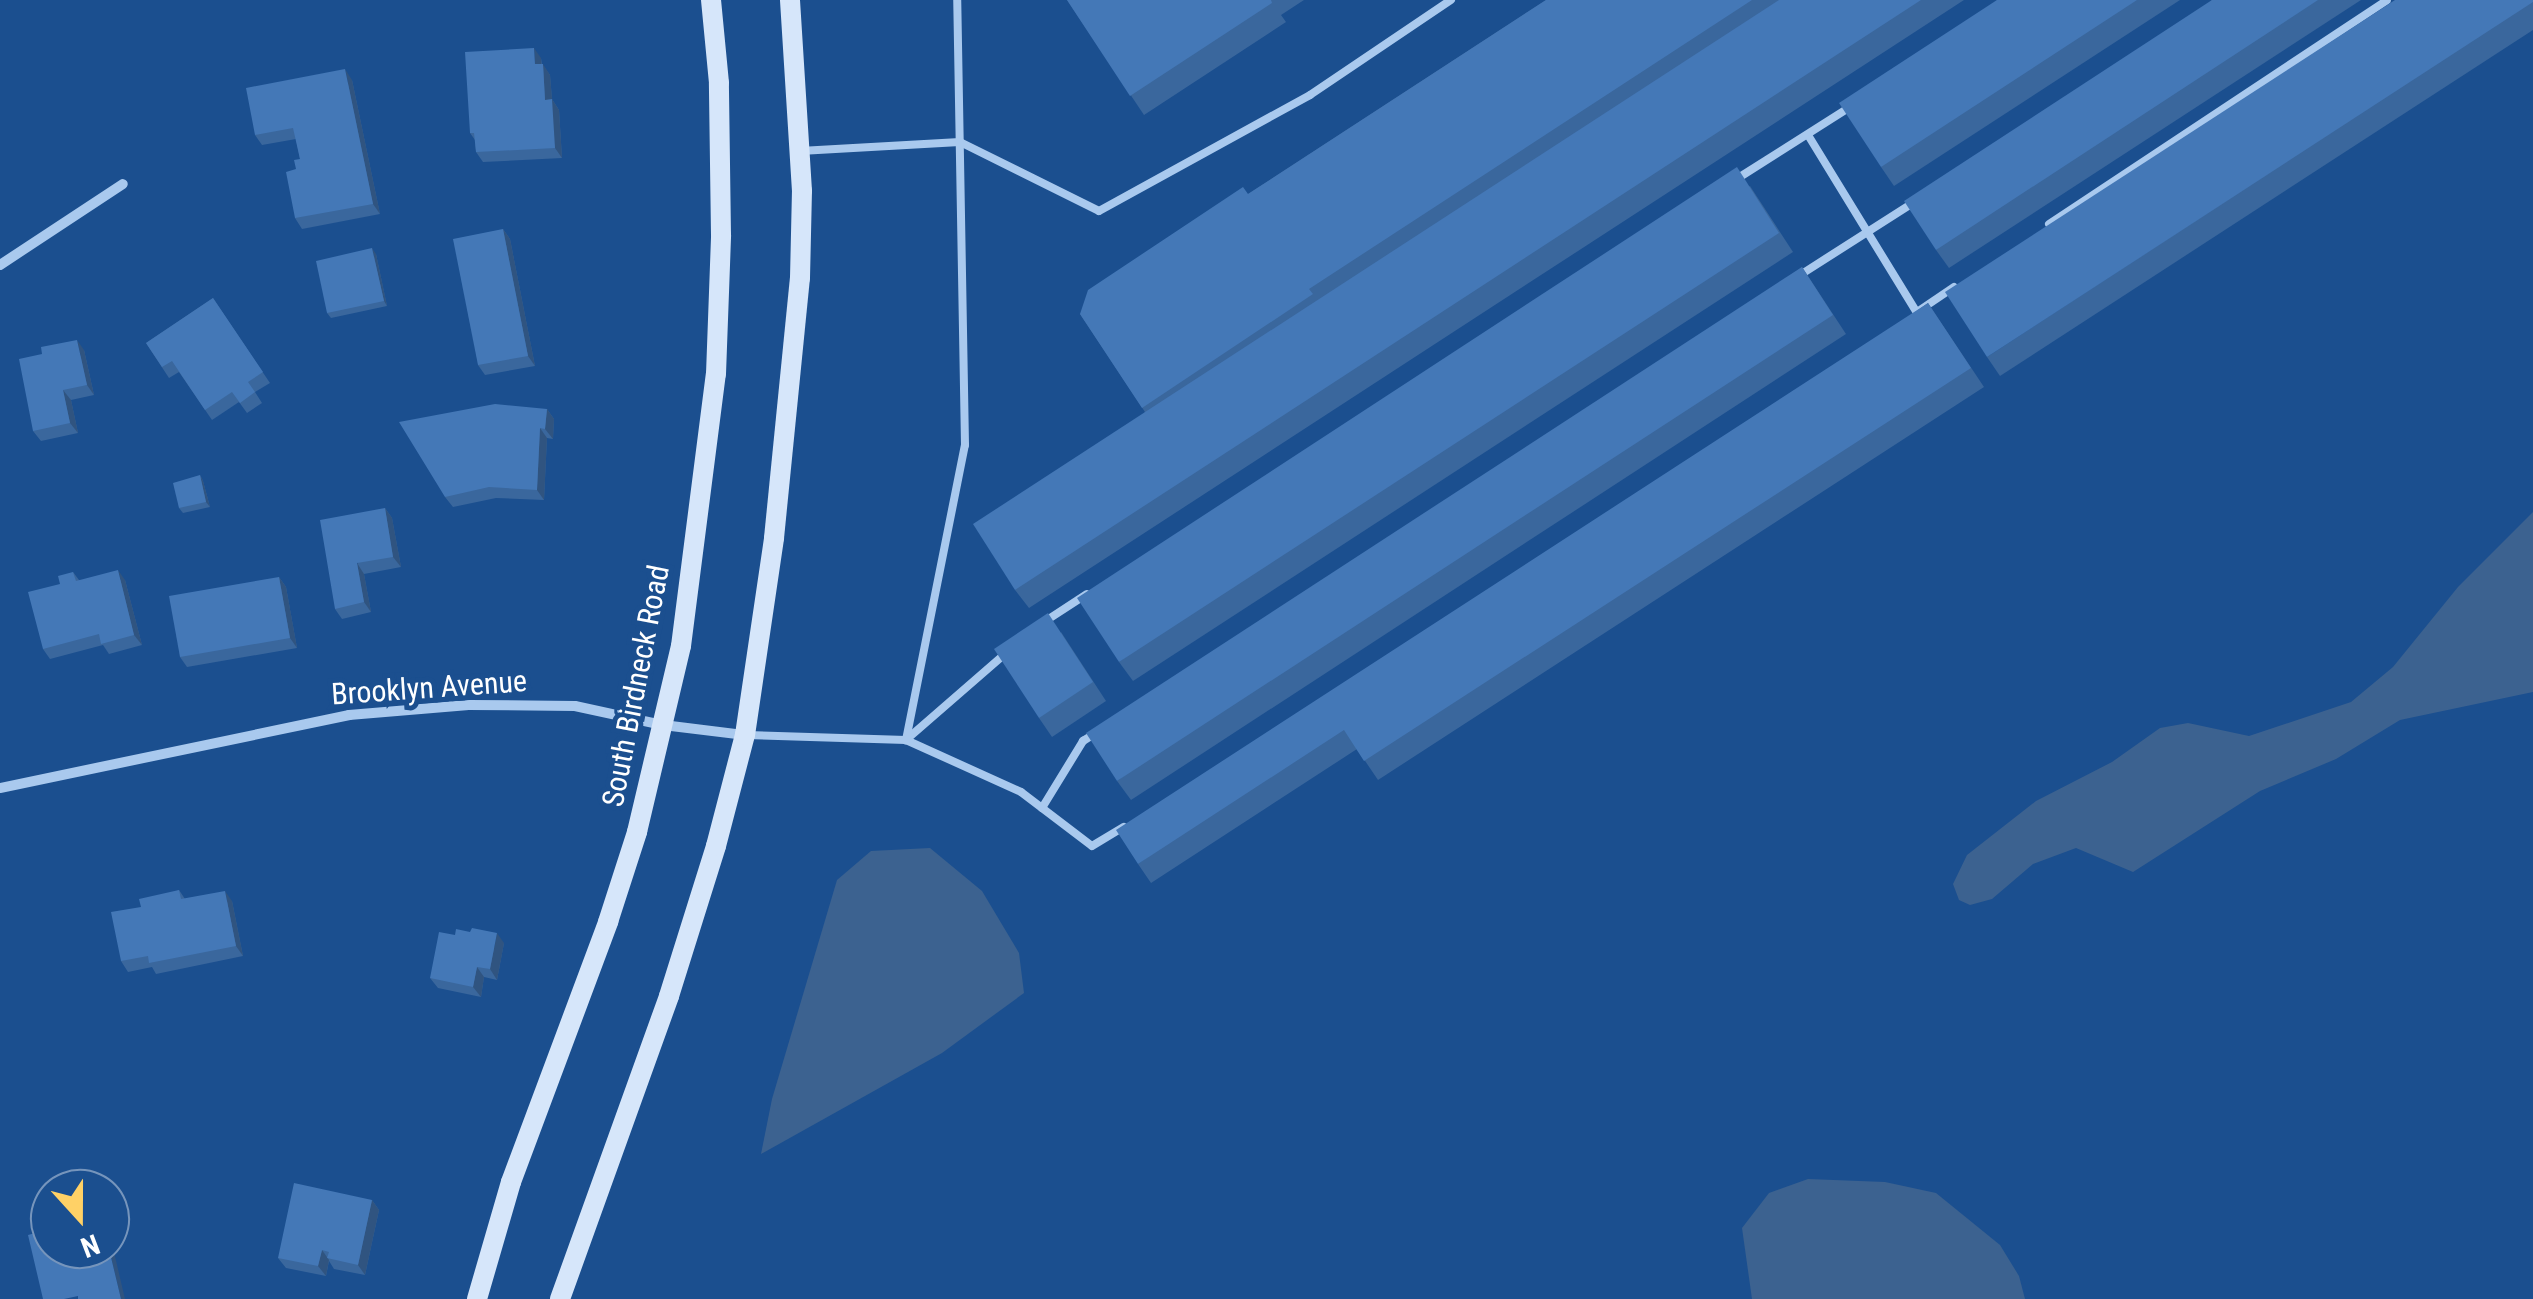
<!DOCTYPE html>
<html>
<head>
<meta charset="utf-8">
<style>
  body { margin:0 }
  #map { position:relative; width:2533px; height:1299px; overflow:hidden; background:#1b4f8f; font-family:"Roboto Condensed",sans-serif }
  div>[style] { position:absolute }
  [style*='--x'] { left:calc(var(--x)*1px); top:calc(var(--y)*1px); width:calc(var(--w)*1px); rotate:calc(var(--a)*1deg) }
  .water>* { inset:0; background:#3c6290 }
  .lane>* { height:8px; margin:-4px; padding:0 4px; transform-origin:4px; border-radius:4px; background:#a9c9ee }
  .street>* { height:10px; margin:-5px; padding:0 5px; transform-origin:5px; border-radius:5px; background:#a9c9ee }
  .secondary>* { height:20px; margin:-10px; padding:0 10px; transform-origin:10px; border-radius:10px; background:#d6e6fa }
  .wall>* { inset:0; background:#3a679d }
  .shaded-wall>* { inset:0; background:#305480 }
  .building>* { inset:0; background:#4478b7 }
  span { translate:-50% -50%; white-space:nowrap; text-align:center; line-height:1.15; -webkit-text-stroke:10px #1b4f8f; paint-order:stroke }
  .street-label { font-size:30px; color:#fff }
  .north { position:absolute; left:30px; top:1169px; width:100px; height:100px; box-sizing:border-box; background:#1b4f8f; border:2px solid #7695bc; border-radius:50%; rotate:159deg; font-size:28px; font-weight:700; line-height:40px; text-align:center; color:#fff }
  .north::after { content:''; display:block; margin:auto; width:35px; height:45px; background:#ffd166; clip-path:polygon(50% 0,100% 100%,50% 72%,0 100%) }
</style>
</head>
<body>
<div id="map">
  <div class="water">
    <i style="clip-path:polygon(2533px 512px,2533px 692px,2400px 720px,2336px 759px,2260px 791px,2133px 872px,2076px 848px,2033px 864px,1992px 899px,1970px 905px,1959px 900px,1953px 884px,1967px 855px,2036px 801px,2112px 762px,2160px 728px,2188px 723px,2249px 736px,2351px 702px,2393px 667px,2458px 587px)"></i>
    <i style="clip-path:polygon(930px 848px,982px 891px,1019px 953px,1024px 993px,942px 1053px,761px 1154px,772px 1099px,837px 880px,871px 851px)"></i>
    <i style="clip-path:polygon(1808px 1179px,1885px 1182px,1936px 1193px,2000px 1245px,2019px 1276px,2025px 1299px,1752px 1299px,1742px 1228px,1769px 1193px)"></i>
  </div>
  <div class="lane">
    <i style="--x:1808;--y:135;--w:209;--a:58.5"></i>
    <i style="--x:800;--y:151;--w:160;--a:-3.2"></i>
    <i style="--x:960;--y:142;--w:155;--a:26.4"></i>
    <i style="--x:1099;--y:211;--w:241;--a:-28.8"></i>
    <i style="--x:1310;--y:95;--w:170;--a:-34"></i>
    <i style="--x:1735;--y:180;--w:136;--a:-32.4"></i>
    <i style="--x:2049;--y:224;--w:405;--a:-33.5"></i>
    <i style="--x:1797;--y:277;--w:141;--a:-32.6"></i>
    <i style="--x:1920;--y:310;--w:41;--a:-34.1"></i>
    <i style="--x:1044;--y:622;--w:51;--a:-33.1"></i>
    <i style="--x:1006;--y:653;--w:133;--a:139"></i>
    <i style="--x:906;--y:740;--w:126;--a:24.3"></i>
    <i style="--x:1021;--y:792;--w:89;--a:37.3"></i>
    <i style="--x:1092;--y:846;--w:37;--a:-31"></i>
    <i style="--x:746;--y:735;--w:160;--a:1.8"></i>
    <i style="--x:906;--y:740;--w:301;--a:-78.7"></i>
    <i style="--x:965;--y:445;--w:445;--a:-91"></i>
    <i style="--x:1042;--y:808;--w:79;--a:-58.5"></i>
    <i style="--x:1083;--y:741;--w:13;--a:-32"></i>
  </div>
  <div class="street">
    <i style="--x:0;--y:265;--w:147;--a:-33.4"></i>
    <i style="--x:0;--y:788;--w:357;--a:-11.8"></i>
    <i style="--x:349;--y:715;--w:120;--a:-4.8"></i>
    <i style="--x:469;--y:705;--w:106;--a:0.5"></i>
    <i style="--x:575;--y:706;--w:90;--a:12.2"></i>
    <i style="--x:663;--y:725;--w:83;--a:7"></i>
  </div>
  <div class="secondary">
    <i style="--x:477;--y:1299;--w:122;--a:-73.8"></i>
    <i style="--x:511;--y:1182;--w:278;--a:-69.5"></i>
    <i style="--x:608;--y:922;--w:95;--a:-72.1"></i>
    <i style="--x:637;--y:832;--w:191;--a:-76.7"></i>
    <i style="--x:681;--y:646;--w:274;--a:-82.7"></i>
    <i style="--x:716;--y:374;--w:139;--a:-87.9"></i>
    <i style="--x:721;--y:235;--w:152;--a:-90.8"></i>
    <i style="--x:719;--y:83;--w:83;--a:-95.5"></i>
    <i style="--x:560;--y:1299;--w:322;--a:-70.2"></i>
    <i style="--x:669;--y:996;--w:157;--a:-72.6"></i>
    <i style="--x:716;--y:846;--w:115;--a:-75.4"></i>
    <i style="--x:745;--y:735;--w:199;--a:-81.6"></i>
    <i style="--x:774;--y:538;--w:261;--a:-84.3"></i>
    <i style="--x:800;--y:278;--w:87;--a:-88.7"></i>
    <i style="--x:802;--y:191;--w:191;--a:-93.6"></i>
  </div>
  <div class="wall">
    <i style="clip-path:polygon(1067px 0,1304px 0,1281px 15px,1286px 22px,1144px 115px)"></i>
    <i style="clip-path:polygon(1546px 0,1964px 0,1029px 608px,1015px 590px,1145px 412px,1080px 314px,1248px 194px)"></i>
    <i style="clip-path:polygon(1997px 0,2180px 0,1894px 186px,1881px 167px)"></i>
    <i style="clip-path:polygon(2212px 0,2361px 0,1949px 268px,1936px 250px)"></i>
    <i style="clip-path:polygon(2533px 0,2533px 30px,2000px 376px,1987px 357px)"></i>
    <i style="clip-path:polygon(541px 58px,542px 64px,550px 75px,552px 99px,559px 110px,562px 158px,483px 162px,476px 152px,475px 140px,470px 133px)"></i>
    <i style="clip-path:polygon(352px 80px,380px 214px,302px 229px,295px 218px,296px 169px,300px 159px,296px 139px,262px 145px,255px 135px)"></i>
    <i style="clip-path:polygon(1750px 186px,1793px 252px,1133px 681px,1119px 662px)"></i>
    <i style="clip-path:polygon(503px 229px,510px 239px,535px 366px,485px 375px,478px 365px)"></i>
    <i style="clip-path:polygon(376px 254px,387px 306px,331px 318px,327px 313px)"></i>
    <i style="clip-path:polygon(1802px 267px,1846px 334px,1131px 800px,1117px 781px)"></i>
    <i style="clip-path:polygon(213px 298px,270px 383px,255px 392px,262px 403px,247px 413px,239px 402px,212px 420px,179px 372px,169px 378px,146px 343px)"></i>
    <i style="clip-path:polygon(1928px 303px,1984px 387px,1378px 780px,1357px 749px,1151px 883px,1138px 864px)"></i>
    <i style="clip-path:polygon(84px 350px,94px 395px,71px 400px,78px 433px,41px 441px,33px 431px)"></i>
    <i style="clip-path:polygon(547px 409px,554px 419px,553px 439px,547px 438px,544px 500px,496px 498px,453px 507px,445px 497px)"></i>
    <i style="clip-path:polygon(200px 475px,203px 481px,210px 507px,183px 513px,179px 508px)"></i>
    <i style="clip-path:polygon(385px 508px,392px 518px,401px 567px,364px 574px,371px 612px,342px 619px,335px 609px)"></i>
    <i style="clip-path:polygon(73px 572px,79px 580px,125px 580px,142px 645px,109px 654px,103px 645px,50px 659px,43px 649px,60px 584px)"></i>
    <i style="clip-path:polygon(279px 577px,286px 587px,297px 648px,187px 667px,180px 657px)"></i>
    <i style="clip-path:polygon(1061px 632px,1106px 701px,1052px 737px,1039px 718px)"></i>
    <i style="clip-path:polygon(179px 890px,185px 899px,232px 901px,243px 956px,156px 974px,152px 967px,128px 972px,121px 961px,141px 907px)"></i>
    <i style="clip-path:polygon(504px 943px,497px 980px,484px 977px,481px 997px,438px 988px,430px 978px)"></i>
    <i style="clip-path:polygon(372px 1200px,379px 1210px,365px 1275px,334px 1269px,329px 1261px,326px 1276px,286px 1268px,278px 1258px)"></i>
  </div>
  <div class="shaded-wall">
    <i style="clip-path:polygon(534px 48px,541px 58px,542px 75px,535px 64px)"></i>
    <i style="clip-path:polygon(543px 64px,550px 75px,552px 99px,559px 110px,562px 158px,555px 148px,545px 100px)"></i>
    <i style="clip-path:polygon(345px 69px,352px 80px,380px 214px,373px 204px)"></i>
    <i style="clip-path:polygon(503px 229px,510px 239px,535px 366px,528px 356px)"></i>
    <i style="clip-path:polygon(372px 248px,376px 254px,387px 306px,384px 301px)"></i>
    <i style="clip-path:polygon(77px 340px,84px 350px,94px 395px,87px 385px)"></i>
    <i style="clip-path:polygon(63px 390px,71px 400px,78px 433px,70px 423px)"></i>
    <i style="clip-path:polygon(547px 409px,554px 419px,553px 439px,545px 429px)"></i>
    <i style="clip-path:polygon(540px 428px,547px 438px,544px 500px,537px 490px)"></i>
    <i style="clip-path:polygon(200px 475px,203px 481px,210px 507px,206px 502px)"></i>
    <i style="clip-path:polygon(385px 508px,392px 518px,401px 567px,393px 557px)"></i>
    <i style="clip-path:polygon(357px 563px,364px 574px,371px 612px,364px 602px)"></i>
    <i style="clip-path:polygon(118px 570px,125px 580px,142px 645px,134px 635px)"></i>
    <i style="clip-path:polygon(279px 577px,286px 587px,297px 648px,290px 638px)"></i>
    <i style="clip-path:polygon(225px 891px,232px 901px,243px 956px,236px 946px)"></i>
    <i style="clip-path:polygon(497px 933px,504px 943px,497px 980px,490px 969px)"></i>
    <i style="clip-path:polygon(477px 967px,484px 977px,481px 997px,473px 987px)"></i>
    <i style="clip-path:polygon(372px 1200px,379px 1210px,365px 1275px,358px 1265px)"></i>
    <i style="clip-path:polygon(110px 1235px,125px 1299px,121px 1299px,109px 1249px,110px 1249px)"></i>
    <i style="clip-path:polygon(322px 1250px,329px 1260px,326px 1276px,318px 1266px)"></i>
  </div>
  <div class="building">
    <i style="clip-path:polygon(1067px 0,1271px 0,1272px 3px,1130px 96px)"></i>
    <i style="clip-path:polygon(1546px 0,1752px 0,1309px 289px,1313px 294px,1142px 408px,1080px 314px,1088px 290px,1243px 187px,1248px 194px)"></i>
    <i style="clip-path:polygon(1779px 0,1921px 0,1015px 590px,973px 524px)"></i>
    <i style="clip-path:polygon(1997px 0,2137px 0,1881px 167px,1839px 103px)"></i>
    <i style="clip-path:polygon(2212px 0,2318px 0,1936px 250px,1904px 201px)"></i>
    <i style="clip-path:polygon(2395px 0,2533px 0,2533px 2px,1987px 357px,1945px 292px)"></i>
    <i style="clip-path:polygon(534px 48px,535px 64px,543px 64px,545px 100px,552px 99px,555px 148px,476px 152px,474px 133px,470px 133px,465px 52px)"></i>
    <i style="clip-path:polygon(345px 69px,373px 204px,295px 218px,286px 172px,296px 169px,294px 160px,300px 159px,293px 128px,255px 135px,246px 88px)"></i>
    <i style="clip-path:polygon(1737px 167px,1779px 233px,1119px 662px,1077px 598px)"></i>
    <i style="clip-path:polygon(503px 229px,528px 356px,478px 365px,453px 239px)"></i>
    <i style="clip-path:polygon(372px 248px,384px 301px,327px 313px,316px 261px)"></i>
    <i style="clip-path:polygon(1802px 267px,1833px 315px,1117px 781px,1086px 733px)"></i>
    <i style="clip-path:polygon(213px 298px,263px 372px,248px 382px,255px 392px,240px 403px,232px 392px,205px 410px,172px 361px,162px 367px,146px 343px)"></i>
    <i style="clip-path:polygon(1928px 303px,1971px 368px,1364px 761px,1344px 730px,1138px 864px,1116px 830px)"></i>
    <i style="clip-path:polygon(77px 340px,87px 385px,63px 390px,70px 423px,33px 431px,19px 359px,42px 354px,41px 347px)"></i>
    <i style="clip-path:polygon(495px 404px,547px 409px,545px 429px,540px 428px,537px 490px,489px 487px,445px 497px,399px 422px)"></i>
    <i style="clip-path:polygon(200px 475px,206px 502px,179px 508px,173px 483px)"></i>
    <i style="clip-path:polygon(385px 508px,393px 557px,357px 563px,364px 602px,335px 609px,320px 520px)"></i>
    <i style="clip-path:polygon(118px 570px,134px 635px,101px 644px,99px 634px,43px 649px,28px 592px,60px 584px,58px 576px,73px 572px,76px 581px)"></i>
    <i style="clip-path:polygon(279px 577px,290px 638px,180px 657px,169px 596px)"></i>
    <i style="clip-path:polygon(1048px 613px,1093px 682px,1039px 718px,994px 649px)"></i>
    <i style="clip-path:polygon(179px 890px,181px 899px,225px 891px,236px 946px,149px 963px,148px 956px,121px 961px,111px 912px,141px 907px,139px 899px)"></i>
    <i style="clip-path:polygon(472px 928px,497px 933px,490px 969px,477px 967px,473px 987px,430px 978px,439px 932px,455px 935px,456px 929px,470px 932px)"></i>
    <i style="clip-path:polygon(294px 1183px,372px 1200px,358px 1265px,327px 1258px,329px 1252px,322px 1250px,318px 1266px,278px 1258px)"></i>
    <i style="clip-path:polygon(50px 1229px,50px 1249px,109px 1249px,121px 1299px,78px 1299px,78px 1296px,64px 1299px,43px 1299px,28px 1235px)"></i>
  </div>
  <div class="street-label">
    <span style="left:636px;top:686px;rotate:-79deg">South Birdneck Road</span>
    <span style="left:429px;top:688px;rotate:-4deg">Brooklyn Avenue</span>
  </div>
  <div class="north">N</div>
</div>
</body>
</html>
